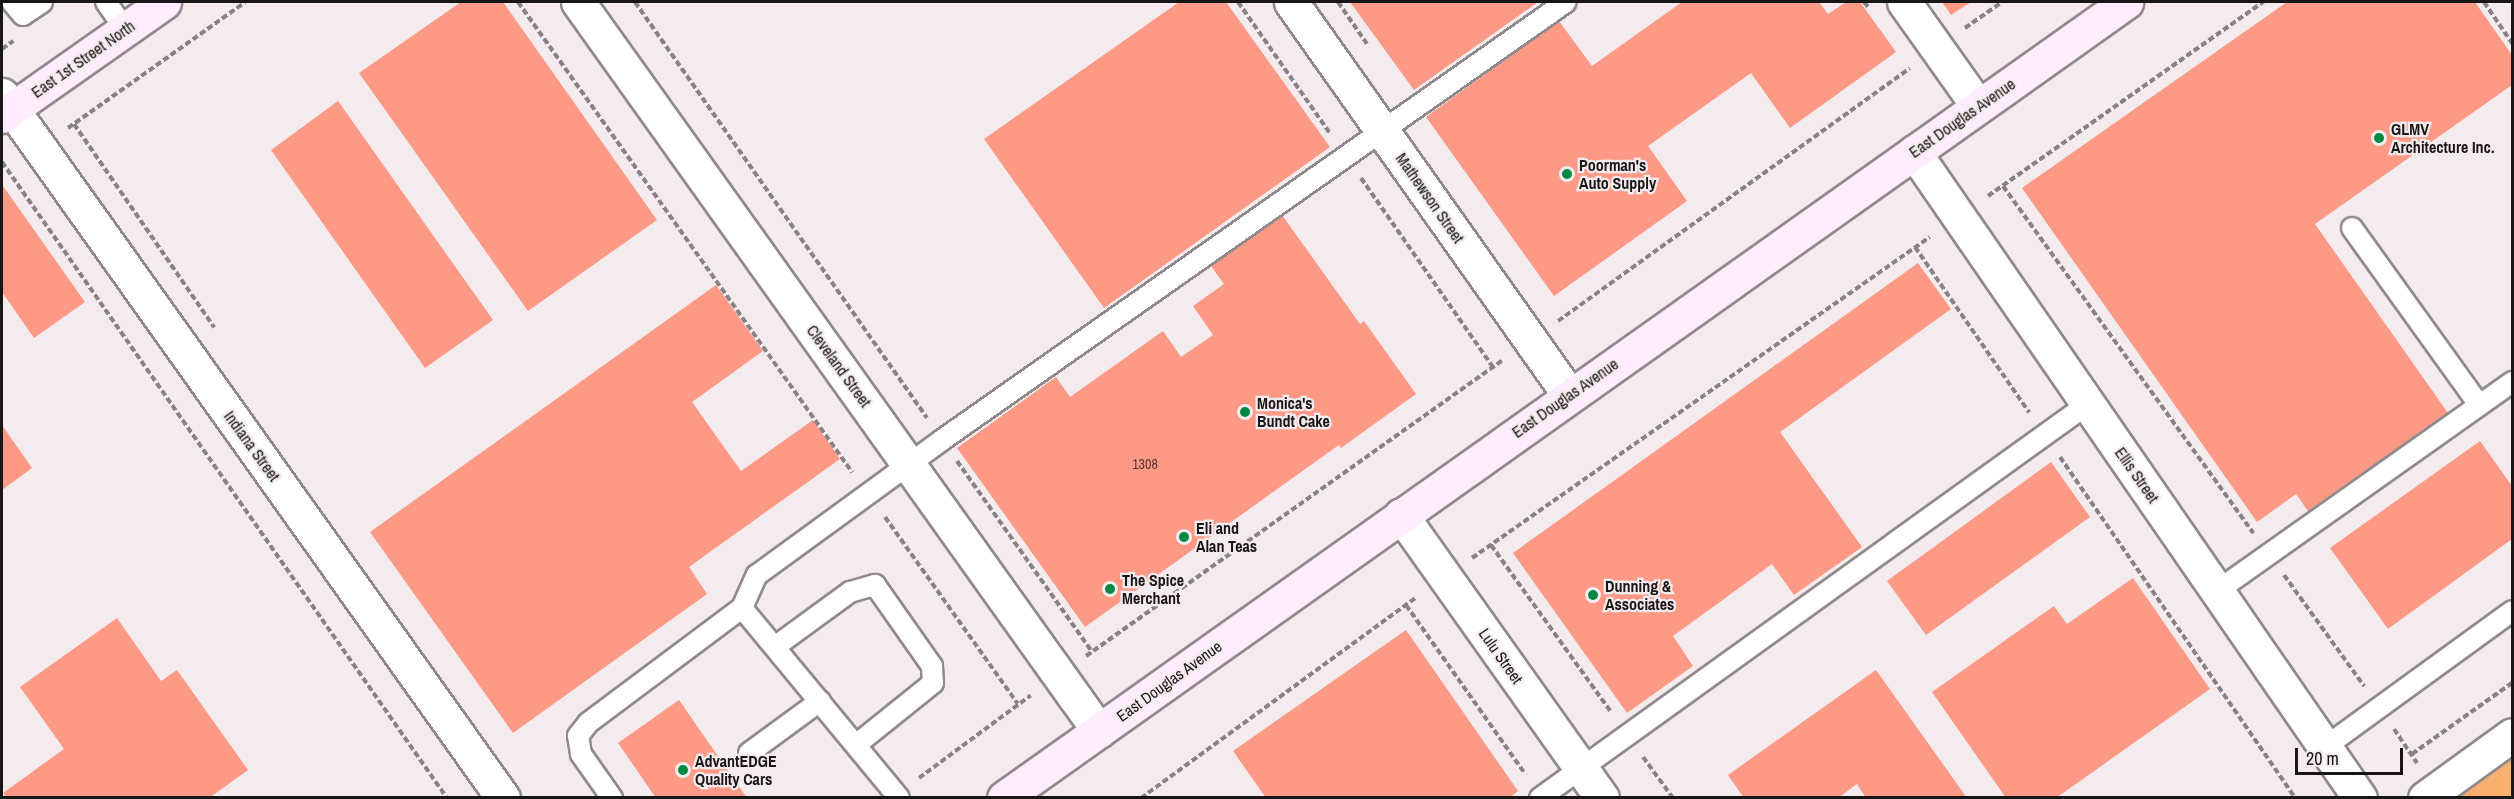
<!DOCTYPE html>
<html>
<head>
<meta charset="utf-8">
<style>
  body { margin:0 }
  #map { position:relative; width:2514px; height:799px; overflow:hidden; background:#f3ebed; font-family:"Archivo Narrow",sans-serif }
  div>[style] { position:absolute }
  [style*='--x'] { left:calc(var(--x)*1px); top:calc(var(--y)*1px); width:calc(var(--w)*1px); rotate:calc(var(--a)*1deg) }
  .green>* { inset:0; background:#f9b06f }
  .building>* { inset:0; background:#fe9985 }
  .path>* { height:4px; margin-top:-2px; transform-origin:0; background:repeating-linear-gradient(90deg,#878283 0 6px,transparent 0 9px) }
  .roads { filter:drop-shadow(2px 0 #91898b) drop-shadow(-2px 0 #91898b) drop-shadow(0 2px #91898b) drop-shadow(0 -2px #91898b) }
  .lane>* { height:20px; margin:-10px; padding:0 10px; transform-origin:10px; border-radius:10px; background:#fff }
  .street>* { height:33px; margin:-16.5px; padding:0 16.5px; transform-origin:16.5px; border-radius:16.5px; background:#fff }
  .secondary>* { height:33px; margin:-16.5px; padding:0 16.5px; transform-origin:16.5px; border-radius:16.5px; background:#ffecfc }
  .dots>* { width:16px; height:16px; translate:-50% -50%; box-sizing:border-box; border:3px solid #f3ebed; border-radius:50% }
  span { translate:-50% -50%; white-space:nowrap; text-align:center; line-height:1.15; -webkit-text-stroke:4.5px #f3ebed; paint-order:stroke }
  .number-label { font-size:14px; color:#523732 }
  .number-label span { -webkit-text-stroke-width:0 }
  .street-label { font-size:16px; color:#181616 }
  .poi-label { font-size:16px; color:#181616; font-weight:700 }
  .left { translate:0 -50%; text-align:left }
  .frame { position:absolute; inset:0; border:3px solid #181616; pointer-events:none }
  .scale { position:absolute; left:2295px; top:748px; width:108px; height:27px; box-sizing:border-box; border:3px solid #181616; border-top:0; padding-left:8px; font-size:18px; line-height:21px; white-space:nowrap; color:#181616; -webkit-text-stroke:4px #f3ebed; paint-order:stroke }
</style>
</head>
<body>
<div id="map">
  <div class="green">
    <i style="clip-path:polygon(2512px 757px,2512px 797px,2455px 797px)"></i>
  </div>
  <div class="building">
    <i style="clip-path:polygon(461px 2px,503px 2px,657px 220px,528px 311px,359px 73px)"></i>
    <i style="clip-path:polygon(1179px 2px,1226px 2px,1330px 147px,1104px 308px,984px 139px)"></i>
    <i style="clip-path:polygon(1350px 2px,1538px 2px,1414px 90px)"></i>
    <i style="clip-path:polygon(1682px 2px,1819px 2px,1828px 14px,1846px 2px,1860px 2px,1896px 52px,1790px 128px,1751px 73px,1648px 146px,1687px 201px,1554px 296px,1426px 117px,1559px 21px,1592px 66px)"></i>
    <i style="clip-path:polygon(1942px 2px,1971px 2px,1951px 15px)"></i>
    <i style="clip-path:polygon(2287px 2px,2475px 2px,2512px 55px,2512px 85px,2315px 224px,2448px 413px,2308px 511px,2296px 494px,2257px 522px,2022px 188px)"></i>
    <i style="clip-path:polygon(338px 101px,493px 320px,425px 368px,271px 150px)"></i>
    <i style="clip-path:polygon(3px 186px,85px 302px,34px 338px,2px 292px)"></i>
    <i style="clip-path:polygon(1282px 215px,1360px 324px,1364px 321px,1416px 394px,1341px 448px,1339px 445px,1308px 467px,1085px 627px,957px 448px,1056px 377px,1070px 397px,1163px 331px,1181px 357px,1213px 335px,1193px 306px,1224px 284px,1211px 266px)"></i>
    <i style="clip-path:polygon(1918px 263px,1951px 309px,1780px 432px,1862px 547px,1794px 595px,1772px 564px,1673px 636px,1693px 666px,1627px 713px,1513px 553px)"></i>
    <i style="clip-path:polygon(716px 285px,763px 351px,692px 402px,741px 471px,813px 420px,840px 459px,689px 567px,707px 594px,513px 733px,370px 532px)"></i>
    <i style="clip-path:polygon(2px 425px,32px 468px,2px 490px)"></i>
    <i style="clip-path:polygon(2480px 441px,2512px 486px,2512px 539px,2388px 629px,2330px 548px)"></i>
    <i style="clip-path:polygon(2051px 462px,2090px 517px,1926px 635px,1887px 581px)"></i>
    <i style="clip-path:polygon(2133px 578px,2210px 689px,2056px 798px,2006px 798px,1932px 692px,2054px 606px,2067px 624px)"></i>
    <i style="clip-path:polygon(117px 618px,161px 681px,177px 670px,248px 770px,209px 798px,7px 798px,3px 793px,64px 749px,20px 687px)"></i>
    <i style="clip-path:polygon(1406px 630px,1518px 791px,1509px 798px,1266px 798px,1233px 751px)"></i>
    <i style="clip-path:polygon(1876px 670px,1967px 798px,1866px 798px,1857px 784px,1838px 798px,1744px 798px,1728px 775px)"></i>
    <i style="clip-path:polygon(679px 700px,747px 798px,656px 798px,618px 743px)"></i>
  </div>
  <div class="path">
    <i style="--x:518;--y:2;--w:577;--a:54.6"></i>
    <i style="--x:635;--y:2;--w:508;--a:54.93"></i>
    <i style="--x:1238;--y:2;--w:162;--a:55"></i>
    <i style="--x:1338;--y:2;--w:51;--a:55.4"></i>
    <i style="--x:1864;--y:2;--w:8;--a:50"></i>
    <i style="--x:2484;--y:2;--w:50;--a:55.7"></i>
    <i style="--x:1965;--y:28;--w:45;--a:-35.1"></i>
    <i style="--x:2;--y:49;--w:14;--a:-36"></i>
    <i style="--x:74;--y:124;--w:247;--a:55.4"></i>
    <i style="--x:68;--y:128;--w:217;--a:-35.4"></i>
    <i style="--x:2;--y:162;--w:776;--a:55.02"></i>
    <i style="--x:1361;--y:178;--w:231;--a:55.1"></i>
    <i style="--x:2003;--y:186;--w:428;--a:54.2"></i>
    <i style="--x:1988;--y:196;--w:337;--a:-35.2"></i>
    <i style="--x:1915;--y:247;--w:201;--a:55.4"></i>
    <i style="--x:1558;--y:321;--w:433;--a:-35.7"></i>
    <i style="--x:2060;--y:457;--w:414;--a:55.4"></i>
    <i style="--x:957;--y:461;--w:234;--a:54.7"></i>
    <i style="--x:885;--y:517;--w:229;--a:54.6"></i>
    <i style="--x:1491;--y:545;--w:206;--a:54.3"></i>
    <i style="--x:1472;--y:558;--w:559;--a:-35.03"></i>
    <i style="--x:2284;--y:575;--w:137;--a:54.2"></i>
    <i style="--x:1406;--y:605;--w:207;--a:54.8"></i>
    <i style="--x:1086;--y:656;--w:511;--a:-35.37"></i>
    <i style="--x:2394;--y:729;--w:41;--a:55.9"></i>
    <i style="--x:2412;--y:754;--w:123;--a:-35.4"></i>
    <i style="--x:1643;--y:757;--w:51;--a:53.8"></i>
    <i style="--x:919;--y:778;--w:139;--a:-36.5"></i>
    <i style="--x:1141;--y:798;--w:341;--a:-36.1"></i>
  </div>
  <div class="roads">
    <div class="lane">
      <i style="--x:12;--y:2;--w:17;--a:50"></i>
      <i style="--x:23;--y:15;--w:23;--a:-34"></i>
      <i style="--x:106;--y:2;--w:33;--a:55"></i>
      <i style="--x:2352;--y:228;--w:218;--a:54.3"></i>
      <i style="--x:2217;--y:591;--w:362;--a:-35.3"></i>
      <i style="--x:742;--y:608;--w:36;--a:-66"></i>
      <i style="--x:757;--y:575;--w:229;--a:-36.1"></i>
      <i style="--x:942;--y:440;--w:762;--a:-35.07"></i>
      <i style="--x:776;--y:646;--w:92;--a:-36.1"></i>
      <i style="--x:850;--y:592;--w:26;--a:-16"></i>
      <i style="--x:875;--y:585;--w:99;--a:54.9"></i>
      <i style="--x:932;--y:666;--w:17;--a:87"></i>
      <i style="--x:933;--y:683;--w:99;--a:141.2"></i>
      <i style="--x:2325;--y:747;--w:231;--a:-36"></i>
      <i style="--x:749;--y:753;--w:88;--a:-36.2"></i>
      <i style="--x:612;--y:798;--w:54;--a:-125.2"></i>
      <i style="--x:581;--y:754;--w:18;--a:-99"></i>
      <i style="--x:578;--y:736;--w:16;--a:-52"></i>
      <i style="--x:588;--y:723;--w:192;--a:-36.8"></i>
      <i style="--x:742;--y:608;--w:246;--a:50.4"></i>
      <i style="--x:1540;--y:798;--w:675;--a:-35.72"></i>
    </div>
    <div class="street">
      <i style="--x:578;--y:2;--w:896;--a:54.45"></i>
      <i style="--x:1291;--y:2;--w:481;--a:54.7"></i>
      <i style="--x:1904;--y:2;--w:128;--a:54.6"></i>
      <i style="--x:2;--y:95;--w:863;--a:54.52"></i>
      <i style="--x:1914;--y:152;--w:785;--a:55.38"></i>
      <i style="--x:1401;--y:515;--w:347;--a:54.6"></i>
      <i style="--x:2425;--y:798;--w:107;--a:-35.9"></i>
    </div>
    <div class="secondary">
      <i style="--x:2;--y:116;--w:198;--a:-35.1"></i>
      <i style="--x:1004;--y:798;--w:1376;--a:-35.35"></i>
    </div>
  </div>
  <div class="dots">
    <i style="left:2379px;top:138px;background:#038844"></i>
    <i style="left:1567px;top:174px;background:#038844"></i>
    <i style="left:1245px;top:412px;background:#038844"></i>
    <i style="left:1184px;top:537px;background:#038844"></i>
    <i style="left:1110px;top:589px;background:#038844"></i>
    <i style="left:1593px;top:595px;background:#038844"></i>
    <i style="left:683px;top:770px;background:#038844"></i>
  </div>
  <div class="number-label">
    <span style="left:1145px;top:464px">1308</span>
  </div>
  <div class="street-label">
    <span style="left:83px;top:59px;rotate:-35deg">East 1st Street North</span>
    <span style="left:1962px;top:118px;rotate:-35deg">East Douglas Avenue</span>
    <span style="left:1430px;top:198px;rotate:55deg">Mathewson Street</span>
    <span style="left:839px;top:366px;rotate:54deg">Cleveland Street</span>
    <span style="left:1565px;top:398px;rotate:-35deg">East Douglas Avenue</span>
    <span style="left:252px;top:446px;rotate:54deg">Indiana Street</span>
    <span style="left:2137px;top:475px;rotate:55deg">Ellis Street</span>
    <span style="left:1501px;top:656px;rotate:55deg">Lulu Street</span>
    <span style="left:1169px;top:681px;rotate:-36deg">East Douglas Avenue</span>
  </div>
  <div class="poi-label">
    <span class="left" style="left:2391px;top:138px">GLMV<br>Architecture Inc.</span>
    <span class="left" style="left:1579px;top:174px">Poorman's<br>Auto Supply</span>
    <span class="left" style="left:1257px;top:412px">Monica's<br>Bundt Cake</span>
    <span class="left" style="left:1196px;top:537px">Eli and<br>Alan Teas</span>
    <span class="left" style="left:1122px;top:589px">The Spice<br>Merchant</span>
    <span class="left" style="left:1605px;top:595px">Dunning &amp;<br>Associates</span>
    <span class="left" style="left:695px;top:770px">AdvantEDGE<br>Quality Cars</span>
  </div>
  <div class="frame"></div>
  <div class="scale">20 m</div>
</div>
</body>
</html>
